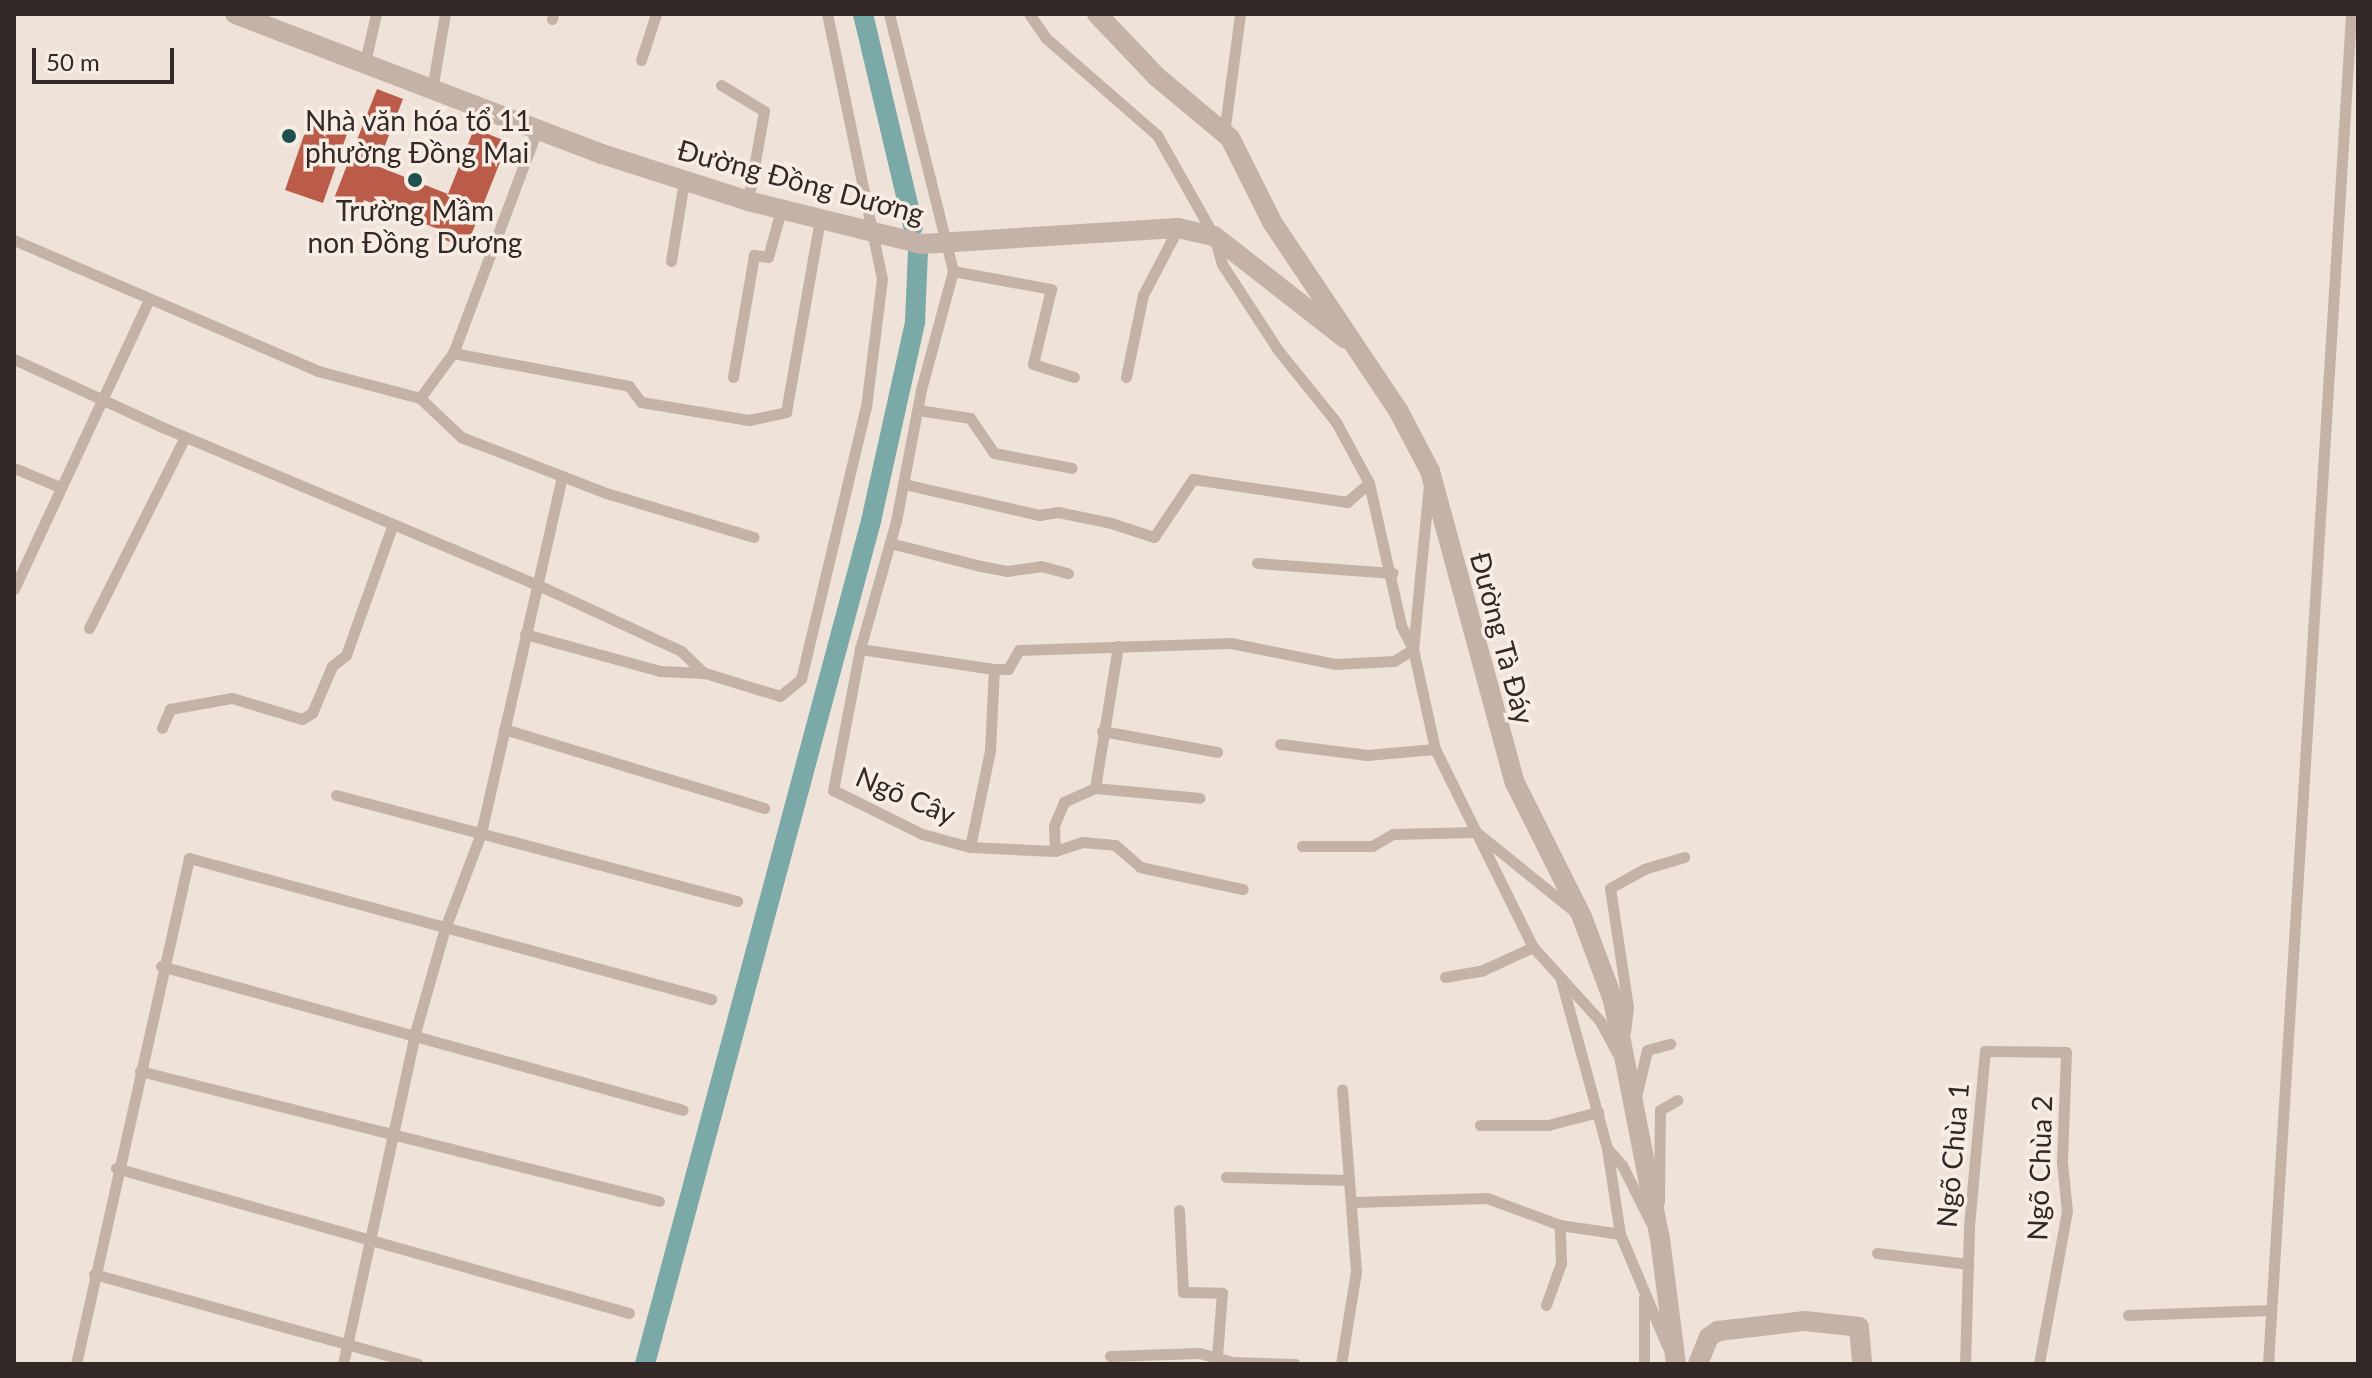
<!DOCTYPE html>
<html>
<head>
<meta charset="utf-8">
<style>
  body { margin:0 }
  #map { position:relative; width:2372px; height:1378px; overflow:hidden; background:#eee2d9; font-family:Lato,sans-serif }
  div>[style] { position:absolute }
  [style*='--x'] { left:calc(var(--x)*1px); top:calc(var(--y)*1px); width:calc(var(--w)*1px); rotate:calc(var(--a)*1deg) }
  .canal>* { height:20px; margin:-10px; padding:0 10px; transform-origin:10px; border-radius:10px; background:#7aa9a7 }
  .building>* { inset:0; background:#bb5c4a }
  .service>* { height:11px; margin:-5.5px; padding:0 5.5px; transform-origin:5.5px; border-radius:5.5px; background:#c5b2a6 }
  .minor>* { height:20px; margin:-10px; padding:0 10px; transform-origin:10px; border-radius:10px; background:#c5b2a6 }
  .tertiary>* { height:20px; margin:-10px; padding:0 10px; transform-origin:10px; border-radius:10px; background:#c5b2a6 }
  .dots>* { width:22px; height:22px; translate:-50% -50%; box-sizing:border-box; border:4px solid #f7ede4; border-radius:50% }
  span { translate:-50% -50%; white-space:nowrap; text-align:center; line-height:1.15; -webkit-text-stroke:7px #f7ede4; paint-order:stroke }
  .poi-label { font-size:28px; color:#322926 }
  .left { translate:0 -50%; text-align:left }
  .street-label { font-size:28px; color:#322926 }
  .frame { position:absolute; inset:0; border:16px solid #322926; pointer-events:none }
  .scale { position:absolute; left:32px; top:48px; width:142px; height:36px; box-sizing:border-box; border:4px solid #322926; border-top:0; padding-left:10px; font-size:24px; line-height:28px; white-space:nowrap; color:#322926; -webkit-text-stroke:6px #f7ede4; paint-order:stroke }
</style>
</head>
<body>
<div id="map">
  <div class="canal">
    <i style="--x:863;--y:14;--w:218;--a:76.7"></i>
    <i style="--x:645;--y:1364;--w:873;--a:-74.99"></i>
    <i style="--x:871;--y:521;--w:204;--a:-77.5"></i>
    <i style="--x:915;--y:322;--w:71;--a:-87.6"></i>
  </div>
  <div class="building">
    <i style="clip-path:polygon(377px 89px,403px 99px,377px 166px,448px 194px,472px 134px,478px 130px,508px 142px,466px 248px,435px 236px,438px 229px,364px 200px,360px 212px,333px 201px)"></i>
    <i style="clip-path:polygon(311px 115px,349px 128px,323px 203px,285px 190px)"></i>
  </div>
  <div class="service">
    <i style="--x:889;--y:14;--w:265;--a:76"></i>
    <i style="--x:953;--y:271;--w:123;--a:105.1"></i>
    <i style="--x:921;--y:390;--w:133;--a:100.8"></i>
    <i style="--x:896;--y:521;--w:133;--a:105.7"></i>
    <i style="--x:860;--y:649;--w:144;--a:100.8"></i>
    <i style="--x:833;--y:790;--w:99;--a:26.3"></i>
    <i style="--x:922;--y:834;--w:50;--a:15.2"></i>
    <i style="--x:970;--y:847;--w:85;--a:2.7"></i>
    <i style="--x:552;--y:19;--w:5;--a:-79"></i>
    <i style="--x:641;--y:60;--w:48;--a:-71.9"></i>
    <i style="--x:365;--y:62;--w:49;--a:-77.1"></i>
    <i style="--x:721;--y:85;--w:50;--a:31.2"></i>
    <i style="--x:764;--y:111;--w:91;--a:100.1"></i>
    <i style="--x:432;--y:89;--w:76;--a:-80.2"></i>
    <i style="--x:537;--y:130;--w:238;--a:110.6"></i>
    <i style="--x:453;--y:353;--w:179;--a:10.6"></i>
    <i style="--x:629;--y:386;--w:20;--a:53"></i>
    <i style="--x:641;--y:402;--w:109;--a:9.5"></i>
    <i style="--x:749;--y:420;--w:38;--a:-12"></i>
    <i style="--x:786;--y:412;--w:195;--a:-80"></i>
    <i style="--x:1224;--y:133;--w:120;--a:-82.3"></i>
    <i style="--x:14;--y:240;--w:331;--a:23.3"></i>
    <i style="--x:318;--y:371;--w:106;--a:14.8"></i>
    <i style="--x:420;--y:398;--w:57;--a:43.6"></i>
    <i style="--x:461;--y:437;--w:155;--a:21.1"></i>
    <i style="--x:606;--y:493;--w:154;--a:16.6"></i>
    <i style="--x:671;--y:261;--w:81;--a:-80.8"></i>
    <i style="--x:953;--y:271;--w:100;--a:10.4"></i>
    <i style="--x:1051;--y:289;--w:77;--a:103.5"></i>
    <i style="--x:1033;--y:364;--w:43;--a:17.6"></i>
    <i style="--x:14;--y:359;--w:163;--a:24.7"></i>
    <i style="--x:162;--y:427;--w:406;--a:22.8"></i>
    <i style="--x:536;--y:584;--w:160;--a:24.8"></i>
    <i style="--x:681;--y:651;--w:32;--a:44"></i>
    <i style="--x:733;--y:377;--w:124;--a:-80.2"></i>
    <i style="--x:754;--y:255;--w:14;--a:8"></i>
    <i style="--x:768;--y:257;--w:49;--a:-74.5"></i>
    <i style="--x:1126;--y:377;--w:84;--a:-78.3"></i>
    <i style="--x:1143;--y:295;--w:76;--a:-62.4"></i>
    <i style="--x:420;--y:398;--w:56;--a:-53.7"></i>
    <i style="--x:918;--y:410;--w:53;--a:8.7"></i>
    <i style="--x:970;--y:418;--w:42;--a:55.6"></i>
    <i style="--x:994;--y:453;--w:79;--a:10.9"></i>
    <i style="--x:14;--y:468;--w:50;--a:22.4"></i>
    <i style="--x:904;--y:484;--w:139;--a:12.9"></i>
    <i style="--x:1039;--y:515;--w:19;--a:-9"></i>
    <i style="--x:1058;--y:512;--w:54;--a:11.7"></i>
    <i style="--x:1111;--y:523;--w:45;--a:18"></i>
    <i style="--x:1154;--y:537;--w:70;--a:-56.1"></i>
    <i style="--x:1193;--y:479;--w:156;--a:8.5"></i>
    <i style="--x:1347;--y:502;--w:29;--a:-41"></i>
    <i style="--x:1429;--y:484;--w:166;--a:95.5"></i>
    <i style="--x:1413;--y:649;--w:102;--a:77.6"></i>
    <i style="--x:1435;--y:749;--w:221;--a:63.7"></i>
    <i style="--x:1533;--y:947;--w:100;--a:47.8"></i>
    <i style="--x:1600;--y:1021;--w:36;--a:62"></i>
    <i style="--x:890;--y:543;--w:94;--a:14.2"></i>
    <i style="--x:981;--y:566;--w:26;--a:11"></i>
    <i style="--x:1007;--y:571;--w:34;--a:-8"></i>
    <i style="--x:1041;--y:566;--w:28;--a:15"></i>
    <i style="--x:1257;--y:563;--w:136;--a:4.2"></i>
    <i style="--x:14;--y:589;--w:318;--a:-65"></i>
    <i style="--x:89;--y:628;--w:214;--a:-63.3"></i>
    <i style="--x:525;--y:634;--w:140;--a:15.3"></i>
    <i style="--x:660;--y:671;--w:45;--a:2.5"></i>
    <i style="--x:705;--y:673;--w:78;--a:17"></i>
    <i style="--x:780;--y:696;--w:27;--a:-39"></i>
    <i style="--x:801;--y:679;--w:280;--a:-76.6"></i>
    <i style="--x:866;--y:407;--w:129;--a:-82.9"></i>
    <i style="--x:882;--y:279;--w:271;--a:-101.7"></i>
    <i style="--x:1118;--y:646;--w:144;--a:99.2"></i>
    <i style="--x:1095;--y:788;--w:34;--a:156"></i>
    <i style="--x:1064;--y:802;--w:26;--a:113"></i>
    <i style="--x:1054;--y:826;--w:25;--a:88"></i>
    <i style="--x:1055;--y:851;--w:28;--a:-18"></i>
    <i style="--x:1082;--y:842;--w:33;--a:5"></i>
    <i style="--x:1115;--y:845;--w:33;--a:41"></i>
    <i style="--x:1140;--y:867;--w:105;--a:12.1"></i>
    <i style="--x:860;--y:649;--w:135;--a:8.5"></i>
    <i style="--x:994;--y:669;--w:14;--a:0"></i>
    <i style="--x:1008;--y:669;--w:22;--a:-60"></i>
    <i style="--x:1019;--y:650;--w:212;--a:-1.9"></i>
    <i style="--x:1231;--y:643;--w:106;--a:11.4"></i>
    <i style="--x:1335;--y:664;--w:59;--a:-2.9"></i>
    <i style="--x:1394;--y:661;--w:22;--a:-32"></i>
    <i style="--x:1413;--y:649;--w:27;--a:-117"></i>
    <i style="--x:1401;--y:625;--w:146;--a:-102.7"></i>
    <i style="--x:1369;--y:483;--w:69;--a:-118.4"></i>
    <i style="--x:1336;--y:422;--w:92;--a:-128.9"></i>
    <i style="--x:1278;--y:350;--w:103;--a:-123.1"></i>
    <i style="--x:1222;--y:264;--w:29;--a:-106"></i>
    <i style="--x:1214;--y:236;--w:116;--a:-119.4"></i>
    <i style="--x:1157;--y:135;--w:147;--a:-138.9"></i>
    <i style="--x:1046;--y:38;--w:29;--a:-125"></i>
    <i style="--x:162;--y:728;--w:21;--a:-67"></i>
    <i style="--x:170;--y:709;--w:63;--a:-10.1"></i>
    <i style="--x:232;--y:698;--w:73;--a:16.7"></i>
    <i style="--x:302;--y:719;--w:12;--a:-31"></i>
    <i style="--x:312;--y:713;--w:51;--a:-66.9"></i>
    <i style="--x:332;--y:666;--w:18;--a:-38"></i>
    <i style="--x:346;--y:655;--w:139;--a:-70.3"></i>
    <i style="--x:504;--y:729;--w:272;--a:16.9"></i>
    <i style="--x:1102;--y:731;--w:117;--a:10.3"></i>
    <i style="--x:1280;--y:744;--w:88;--a:7.2"></i>
    <i style="--x:1367;--y:755;--w:68;--a:-5"></i>
    <i style="--x:1095;--y:788;--w:105;--a:5.4"></i>
    <i style="--x:336;--y:795;--w:415;--a:14.8"></i>
    <i style="--x:1302;--y:846;--w:70;--a:0"></i>
    <i style="--x:1372;--y:846;--w:24;--a:-30"></i>
    <i style="--x:1393;--y:834;--w:83;--a:-1.4"></i>
    <i style="--x:1476;--y:832;--w:127;--a:38.9"></i>
    <i style="--x:970;--y:847;--w:99;--a:-78.3"></i>
    <i style="--x:990;--y:750;--w:81;--a:-87.2"></i>
    <i style="--x:161;--y:966;--w:541;--a:15.42"></i>
    <i style="--x:1445;--y:977;--w:39;--a:-10"></i>
    <i style="--x:1483;--y:970;--w:55;--a:-24.7"></i>
    <i style="--x:1561;--y:980;--w:174;--a:74.7"></i>
    <i style="--x:1607;--y:1148;--w:87;--a:81.4"></i>
    <i style="--x:1620;--y:1234;--w:121;--a:67.2"></i>
    <i style="--x:1625;--y:1032;--w:25;--a:-83"></i>
    <i style="--x:1628;--y:1007;--w:120;--a:-98.6"></i>
    <i style="--x:1610;--y:888;--w:39;--a:-29"></i>
    <i style="--x:1644;--y:869;--w:42;--a:-16.7"></i>
    <i style="--x:140;--y:1071;--w:535;--a:14.06"></i>
    <i style="--x:1637;--y:1093;--w:44;--a:-76.9"></i>
    <i style="--x:1647;--y:1050;--w:24;--a:-15"></i>
    <i style="--x:1480;--y:1125;--w:68;--a:0"></i>
    <i style="--x:1548;--y:1125;--w:52;--a:-14.6"></i>
    <i style="--x:1607;--y:1148;--w:23;--a:49"></i>
    <i style="--x:1622;--y:1165;--w:63;--a:63.4"></i>
    <i style="--x:116;--y:1168;--w:533;--a:15.78"></i>
    <i style="--x:1226;--y:1177;--w:123;--a:1.4"></i>
    <i style="--x:1355;--y:1202;--w:132;--a:-1.7"></i>
    <i style="--x:1487;--y:1198;--w:78;--a:20.3"></i>
    <i style="--x:1560;--y:1225;--w:61;--a:8.5"></i>
    <i style="--x:1659;--y:1202;--w:92;--a:-89.4"></i>
    <i style="--x:1660;--y:1110;--w:20;--a:-30"></i>
    <i style="--x:1179;--y:1210;--w:82;--a:87.2"></i>
    <i style="--x:1183;--y:1292;--w:39;--a:1"></i>
    <i style="--x:1222;--y:1293;--w:64;--a:94.5"></i>
    <i style="--x:1877;--y:1253;--w:92;--a:6.9"></i>
    <i style="--x:94;--y:1274;--w:336;--a:15.5"></i>
    <i style="--x:1644;--y:1298;--w:66;--a:90"></i>
    <i style="--x:1546;--y:1305;--w:45;--a:-70.3"></i>
    <i style="--x:1561;--y:1263;--w:38;--a:-92"></i>
    <i style="--x:2128;--y:1315;--w:142;--a:-2"></i>
    <i style="--x:1110;--y:1356;--w:89;--a:-1.9"></i>
    <i style="--x:1199;--y:1353;--w:35;--a:15"></i>
    <i style="--x:1233;--y:1362;--w:62;--a:1.8"></i>
    <i style="--x:76;--y:1364;--w:518;--a:-77.41"></i>
    <i style="--x:189;--y:858;--w:541;--a:15.12"></i>
    <i style="--x:343;--y:1364;--w:339;--a:-77.7"></i>
    <i style="--x:415;--y:1033;--w:106;--a:-74.1"></i>
    <i style="--x:444;--y:931;--w:105;--a:-69.3"></i>
    <i style="--x:481;--y:833;--w:366;--a:-77.2"></i>
    <i style="--x:1341;--y:1364;--w:94;--a:-80.8"></i>
    <i style="--x:1356;--y:1271;--w:182;--a:-94.4"></i>
    <i style="--x:1965;--y:1364;--w:138;--a:-88.3"></i>
    <i style="--x:1969;--y:1226;--w:176;--a:-84.8"></i>
    <i style="--x:1985;--y:1051;--w:81;--a:0.7"></i>
    <i style="--x:2066;--y:1052;--w:110;--a:92.1"></i>
    <i style="--x:2062;--y:1162;--w:49;--a:84.2"></i>
    <i style="--x:2067;--y:1211;--w:156;--a:100.4"></i>
    <i style="--x:2268;--y:1364;--w:1353;--a:-86.48"></i>
  </div>
  <div class="minor">
    <i style="--x:235;--y:14;--w:393;--a:20.9"></i>
    <i style="--x:602;--y:154;--w:153;--a:17.8"></i>
    <i style="--x:748;--y:201;--w:179;--a:13.9"></i>
    <i style="--x:922;--y:244;--w:256;--a:-3.6"></i>
    <i style="--x:1178;--y:228;--w:37;--a:13"></i>
    <i style="--x:1214;--y:236;--w:167;--a:38"></i>
    <i style="--x:1698;--y:1364;--w:29;--a:-68"></i>
    <i style="--x:1709;--y:1337;--w:11;--a:-34"></i>
    <i style="--x:1718;--y:1331;--w:88;--a:-6.6"></i>
    <i style="--x:1805;--y:1321;--w:54;--a:6.3"></i>
    <i style="--x:1859;--y:1327;--w:37;--a:85"></i>
  </div>
  <div class="tertiary">
    <i style="--x:1097;--y:14;--w:87;--a:46.4"></i>
    <i style="--x:1157;--y:77;--w:95;--a:39.9"></i>
    <i style="--x:1230;--y:138;--w:94;--a:63.4"></i>
    <i style="--x:1272;--y:222;--w:226;--a:56.2"></i>
    <i style="--x:1398;--y:410;--w:69;--a:62.3"></i>
    <i style="--x:1430;--y:471;--w:323;--a:74.8"></i>
    <i style="--x:1515;--y:783;--w:150;--a:63.4"></i>
    <i style="--x:1582;--y:917;--w:89;--a:69.5"></i>
    <i style="--x:1613;--y:1000;--w:244;--a:78.9"></i>
    <i style="--x:1660;--y:1239;--w:126;--a:82.7"></i>
  </div>
  <div class="dots">
    <i style="left:289px;top:136px;background:#20504f"></i>
    <i style="left:415px;top:180px;background:#20504f"></i>
  </div>
  <div class="poi-label">
    <span class="left" style="left:305px;top:136px">Nhà văn hóa tổ 11<br>phường Đồng Mai</span>
    <span style="left:415px;top:226px">Trường Mầm<br>non Đồng Dương</span>
  </div>
  <div class="street-label">
    <span style="left:801px;top:181px;rotate:15deg">Đường Đồng Dương</span>
    <span style="left:1503px;top:638px;rotate:75deg">Đường Tà Đáy</span>
    <span style="left:906px;top:795px;rotate:23deg">Ngõ Cây</span>
    <span style="left:1952px;top:1155px;rotate:-85deg">Ngõ Chùa 1</span>
    <span style="left:2039px;top:1168px;rotate:-88deg">Ngõ Chùa 2</span>
  </div>
  <div class="frame"></div>
  <div class="scale">50 m</div>
</div>
</body>
</html>
